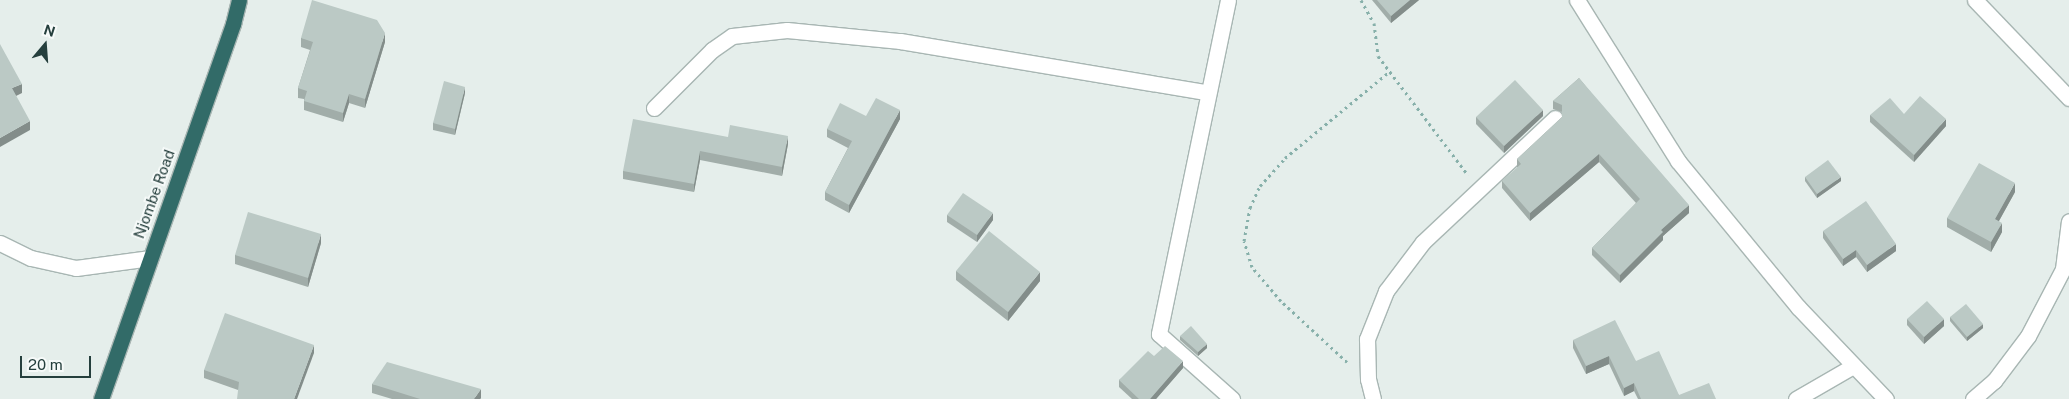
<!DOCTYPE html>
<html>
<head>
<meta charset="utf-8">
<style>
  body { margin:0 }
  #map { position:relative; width:2069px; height:399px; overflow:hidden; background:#e5eeeb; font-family:"Public Sans",sans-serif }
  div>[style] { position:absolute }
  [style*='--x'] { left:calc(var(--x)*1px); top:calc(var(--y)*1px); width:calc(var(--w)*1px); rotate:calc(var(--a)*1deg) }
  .path>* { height:3px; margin-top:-1.5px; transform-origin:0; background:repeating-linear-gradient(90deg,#87b0aa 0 2.5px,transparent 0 6.5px) }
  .roads { filter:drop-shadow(1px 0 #a8b6b3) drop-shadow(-1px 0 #a8b6b3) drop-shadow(0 1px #a8b6b3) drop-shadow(0 -1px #a8b6b3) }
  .minor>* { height:15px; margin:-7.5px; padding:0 7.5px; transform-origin:7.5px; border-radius:7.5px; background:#fff }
  .highway>* { height:15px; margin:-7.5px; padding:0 7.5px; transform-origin:7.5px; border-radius:7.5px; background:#326b68 }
  .wall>* { inset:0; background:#a1ada9 }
  .shaded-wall>* { inset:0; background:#838d8a }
  .building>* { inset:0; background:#bbc9c5 }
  span { translate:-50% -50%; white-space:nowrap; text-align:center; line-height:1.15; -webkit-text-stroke:4px #f6faf9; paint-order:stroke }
  .street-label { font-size:15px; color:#253f3d }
  .north { position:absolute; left:20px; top:20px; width:50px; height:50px; -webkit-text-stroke:4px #f6faf9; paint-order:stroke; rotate:18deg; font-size:14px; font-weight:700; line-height:20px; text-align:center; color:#253f3d }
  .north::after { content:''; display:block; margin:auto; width:18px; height:22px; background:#253f3d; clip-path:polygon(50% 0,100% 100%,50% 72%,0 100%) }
  .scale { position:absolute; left:20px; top:356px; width:71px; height:22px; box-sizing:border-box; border:2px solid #253f3d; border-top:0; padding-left:6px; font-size:15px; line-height:18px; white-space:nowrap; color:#253f3d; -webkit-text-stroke:4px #f6faf9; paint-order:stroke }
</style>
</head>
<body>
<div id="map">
  <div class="path">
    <i style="--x:1361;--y:0;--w:26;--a:61"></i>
    <i style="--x:1374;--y:23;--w:33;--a:83"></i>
    <i style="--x:1378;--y:56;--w:149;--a:52.9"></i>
    <i style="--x:1347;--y:362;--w:90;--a:-137.3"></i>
    <i style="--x:1281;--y:301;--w:45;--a:-130.5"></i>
    <i style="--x:1252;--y:267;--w:27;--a:-107"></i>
    <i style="--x:1244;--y:241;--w:34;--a:-80"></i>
    <i style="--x:1250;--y:208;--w:24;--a:-66"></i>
    <i style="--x:1260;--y:186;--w:38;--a:-48"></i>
    <i style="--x:1285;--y:158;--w:135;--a:-39.6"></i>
  </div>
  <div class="roads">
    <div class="minor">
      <i style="--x:1228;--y:0;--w:341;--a:101.7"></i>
      <i style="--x:1159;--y:334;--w:98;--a:41.7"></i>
      <i style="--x:1577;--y:0;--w:190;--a:57.9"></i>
      <i style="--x:1678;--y:161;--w:189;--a:50.6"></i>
      <i style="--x:1798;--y:307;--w:127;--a:46.3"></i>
      <i style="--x:1975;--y:0;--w:136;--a:46.2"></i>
      <i style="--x:654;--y:108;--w:82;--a:-45"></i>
      <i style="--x:712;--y:50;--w:24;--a:-35"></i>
      <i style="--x:732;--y:36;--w:55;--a:-6.2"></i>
      <i style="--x:787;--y:30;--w:114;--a:5.6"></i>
      <i style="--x:900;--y:41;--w:310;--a:9.5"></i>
      <i style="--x:0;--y:243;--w:34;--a:26"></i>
      <i style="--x:31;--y:258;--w:46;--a:12.5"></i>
      <i style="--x:76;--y:268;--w:75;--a:-7.7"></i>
      <i style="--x:1373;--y:399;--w:21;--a:-104"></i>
      <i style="--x:1368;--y:379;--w:40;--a:-91.4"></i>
      <i style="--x:1367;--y:339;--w:52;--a:-68.4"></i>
      <i style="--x:1386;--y:291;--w:61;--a:-52.9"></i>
      <i style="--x:1423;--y:242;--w:181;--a:-43.2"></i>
      <i style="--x:1796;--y:399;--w:66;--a:-30.1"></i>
      <i style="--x:1973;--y:399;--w:28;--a:-41"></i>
      <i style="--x:1994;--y:381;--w:56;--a:-52.9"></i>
      <i style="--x:2028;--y:336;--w:76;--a:-62.4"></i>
      <i style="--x:2063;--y:269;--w:48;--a:-82.9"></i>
    </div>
    <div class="highway">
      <i style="--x:101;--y:399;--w:398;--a:-70.6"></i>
      <i style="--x:233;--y:24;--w:25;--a:-76"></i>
    </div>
  </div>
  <div class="wall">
    <i style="clip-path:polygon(1372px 0,1419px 0,1391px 23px)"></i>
    <i style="clip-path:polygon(301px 38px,385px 42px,365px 108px,349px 103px,343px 122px,304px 110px,304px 99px,298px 98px,298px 88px,310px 50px,301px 47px)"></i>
    <i style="clip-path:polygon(1579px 78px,1689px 213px,1663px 236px,1663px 240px,1620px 283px,1592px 255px,1592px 248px,1636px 203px,1599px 162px,1530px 221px,1502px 188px,1502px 181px,1518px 168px,1517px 167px,1517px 159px,1562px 117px,1562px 112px,1553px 109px,1553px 101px)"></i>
    <i style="clip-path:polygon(465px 93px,455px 135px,433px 130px,433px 123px)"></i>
    <i style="clip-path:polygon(1870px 115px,1946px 126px,1914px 162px,1870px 122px)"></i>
    <i style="clip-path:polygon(866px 116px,900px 119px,849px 213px,825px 200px,825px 192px,848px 148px,827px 137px,827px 129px)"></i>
    <i style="clip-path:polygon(1543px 116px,1504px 153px,1476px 124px,1476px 117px)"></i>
    <i style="clip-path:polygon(728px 137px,788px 144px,782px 176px,700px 160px,694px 192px,623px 179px,623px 171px)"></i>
    <i style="clip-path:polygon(1805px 177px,1841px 181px,1817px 198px,1805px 181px)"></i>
    <i style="clip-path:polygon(2015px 192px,1999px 221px,2002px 232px,1991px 252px,1947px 227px,1947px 218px)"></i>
    <i style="clip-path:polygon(947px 215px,993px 220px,977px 242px,947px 222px)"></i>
    <i style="clip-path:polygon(1823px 231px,1896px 251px,1867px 272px,1856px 257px,1843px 266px,1823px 238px)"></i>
    <i style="clip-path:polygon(321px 243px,308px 287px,235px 264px,235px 255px)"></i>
    <i style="clip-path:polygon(956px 271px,1040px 281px,1008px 321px,956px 280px)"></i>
    <i style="clip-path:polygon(1950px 317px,1983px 328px,1967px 341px,1950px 321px)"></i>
    <i style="clip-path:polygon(1907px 319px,1944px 326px,1924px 344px,1907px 325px)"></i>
    <i style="clip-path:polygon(1180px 336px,1207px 348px,1198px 356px,1180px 340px)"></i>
    <i style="clip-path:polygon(1573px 340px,1636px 361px,1679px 395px,1716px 399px,1638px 399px,1634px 391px,1624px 396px,1609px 364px,1586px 374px,1573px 348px)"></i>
    <i style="clip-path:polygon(314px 353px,238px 390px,204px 378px,204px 370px)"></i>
    <i style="clip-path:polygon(1154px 356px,1183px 368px,1156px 399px,1132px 399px,1119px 387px,1119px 380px)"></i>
    <i style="clip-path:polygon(372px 384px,481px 398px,480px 399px,392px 399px,372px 393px)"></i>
  </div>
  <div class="shaded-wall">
    <i style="clip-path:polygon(1410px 0,1419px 0,1391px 23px,1391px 16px)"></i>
    <i style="clip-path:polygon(385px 33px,385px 42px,365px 108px,365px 99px)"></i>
    <i style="clip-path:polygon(22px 84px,22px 93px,12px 98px,12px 88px)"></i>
    <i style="clip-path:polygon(465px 87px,465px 93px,455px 135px,455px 129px)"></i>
    <i style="clip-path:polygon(349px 94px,349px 103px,343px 122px,343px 113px)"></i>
    <i style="clip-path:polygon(900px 110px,900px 119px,849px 213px,849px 205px)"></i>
    <i style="clip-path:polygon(1543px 110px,1543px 116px,1504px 153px,1504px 146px)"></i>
    <i style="clip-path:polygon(1946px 119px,1946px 126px,1914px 162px,1914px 155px)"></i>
    <i style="clip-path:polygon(30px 121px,30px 130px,0 147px,0 138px)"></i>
    <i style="clip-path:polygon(788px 136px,788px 144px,782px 176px,782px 167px)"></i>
    <i style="clip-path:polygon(700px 151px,700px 160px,694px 192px,694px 184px)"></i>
    <i style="clip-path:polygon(1599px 154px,1599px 162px,1530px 221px,1530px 213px)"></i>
    <i style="clip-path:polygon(1841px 177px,1841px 181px,1817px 198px,1817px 194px)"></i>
    <i style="clip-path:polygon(2015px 183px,2015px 192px,1995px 228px,1995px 219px)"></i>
    <i style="clip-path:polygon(1689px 205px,1689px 213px,1663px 236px,1663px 240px,1620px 283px,1620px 275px,1661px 230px)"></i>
    <i style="clip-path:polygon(993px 213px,993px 220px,977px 242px,977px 235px)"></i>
    <i style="clip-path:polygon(2002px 223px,2002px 232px,1991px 252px,1991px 242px)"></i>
    <i style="clip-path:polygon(321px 234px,321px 243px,308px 287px,308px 278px)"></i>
    <i style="clip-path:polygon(1896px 244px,1896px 251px,1867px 272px,1867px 265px)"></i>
    <i style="clip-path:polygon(1856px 250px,1856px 257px,1843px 266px,1843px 259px)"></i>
    <i style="clip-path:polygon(1040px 272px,1040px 281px,1008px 321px,1008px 312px)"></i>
    <i style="clip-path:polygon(1944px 319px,1944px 326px,1924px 344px,1924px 337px)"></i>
    <i style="clip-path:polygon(1983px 324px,1983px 328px,1967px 341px,1967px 337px)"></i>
    <i style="clip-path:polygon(1207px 344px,1207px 348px,1198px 356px,1198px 352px)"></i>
    <i style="clip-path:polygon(314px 345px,314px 353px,297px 399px,294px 399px)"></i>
    <i style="clip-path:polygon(1609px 356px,1609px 364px,1586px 374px,1586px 366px)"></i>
    <i style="clip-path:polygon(1183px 361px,1183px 368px,1156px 399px,1150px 399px)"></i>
    <i style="clip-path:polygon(1634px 383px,1634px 391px,1624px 396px,1624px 388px)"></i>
    <i style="clip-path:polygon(481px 389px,481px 398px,480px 399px,474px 399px)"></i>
  </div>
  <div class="building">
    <i style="clip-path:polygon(312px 0,377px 20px,385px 33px,365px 99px,349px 94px,343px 113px,304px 101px,307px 91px,298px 88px,313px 42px,301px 38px)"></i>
    <i style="clip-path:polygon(1377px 0,1410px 0,1391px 16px)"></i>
    <i style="clip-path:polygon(0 44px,22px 84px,12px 88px,30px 121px,0 138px)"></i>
    <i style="clip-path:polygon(1579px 78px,1689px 205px,1661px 230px,1663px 232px,1620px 275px,1592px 248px,1640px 199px,1599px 154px,1530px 213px,1502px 181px,1521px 164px,1517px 159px,1562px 117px,1562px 105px,1553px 101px)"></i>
    <i style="clip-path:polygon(1515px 80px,1543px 110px,1504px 146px,1476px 117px)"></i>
    <i style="clip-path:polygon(444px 81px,465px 87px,455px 129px,433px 123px)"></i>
    <i style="clip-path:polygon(1920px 96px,1946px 119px,1914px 155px,1870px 115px,1890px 98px,1904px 114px)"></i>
    <i style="clip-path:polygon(876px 98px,900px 110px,849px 205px,825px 192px,852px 141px,827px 129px,840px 103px,866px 116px)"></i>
    <i style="clip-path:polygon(633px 119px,728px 137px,730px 125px,788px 136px,782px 167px,700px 151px,694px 184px,623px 171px)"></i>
    <i style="clip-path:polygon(1828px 160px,1841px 177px,1817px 194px,1805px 177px)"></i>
    <i style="clip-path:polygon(1979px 163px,2015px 183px,1995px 219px,2002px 223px,1991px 242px,1947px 218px)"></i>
    <i style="clip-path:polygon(963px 193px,993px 213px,977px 235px,947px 215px)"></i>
    <i style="clip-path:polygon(1866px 201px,1896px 244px,1867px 265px,1856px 250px,1843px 259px,1823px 231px)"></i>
    <i style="clip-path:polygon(248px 212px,321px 234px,308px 278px,235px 255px)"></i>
    <i style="clip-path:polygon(989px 231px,1040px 272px,1008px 312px,956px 271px)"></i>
    <i style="clip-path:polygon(1927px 301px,1944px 319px,1924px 337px,1907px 319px)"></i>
    <i style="clip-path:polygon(1966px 304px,1983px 324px,1967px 337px,1950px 317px)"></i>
    <i style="clip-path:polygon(225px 313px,314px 345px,294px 399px,237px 399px,239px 382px,204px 370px)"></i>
    <i style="clip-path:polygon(1615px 320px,1636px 361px,1659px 351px,1679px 395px,1709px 383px,1716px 399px,1641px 399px,1634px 383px,1624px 388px,1609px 356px,1586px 366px,1573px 340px)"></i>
    <i style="clip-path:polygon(1191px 326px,1207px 344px,1198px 352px,1180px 336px)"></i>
    <i style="clip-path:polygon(1165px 346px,1183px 361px,1150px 399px,1139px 399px,1119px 380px,1148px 351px,1154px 356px)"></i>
    <i style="clip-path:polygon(387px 362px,481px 389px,474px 399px,420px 399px,372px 384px)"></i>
  </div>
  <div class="street-label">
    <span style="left:154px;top:194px;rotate:-70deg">Njombe Road</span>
  </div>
  <div class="north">N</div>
  <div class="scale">20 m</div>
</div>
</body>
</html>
